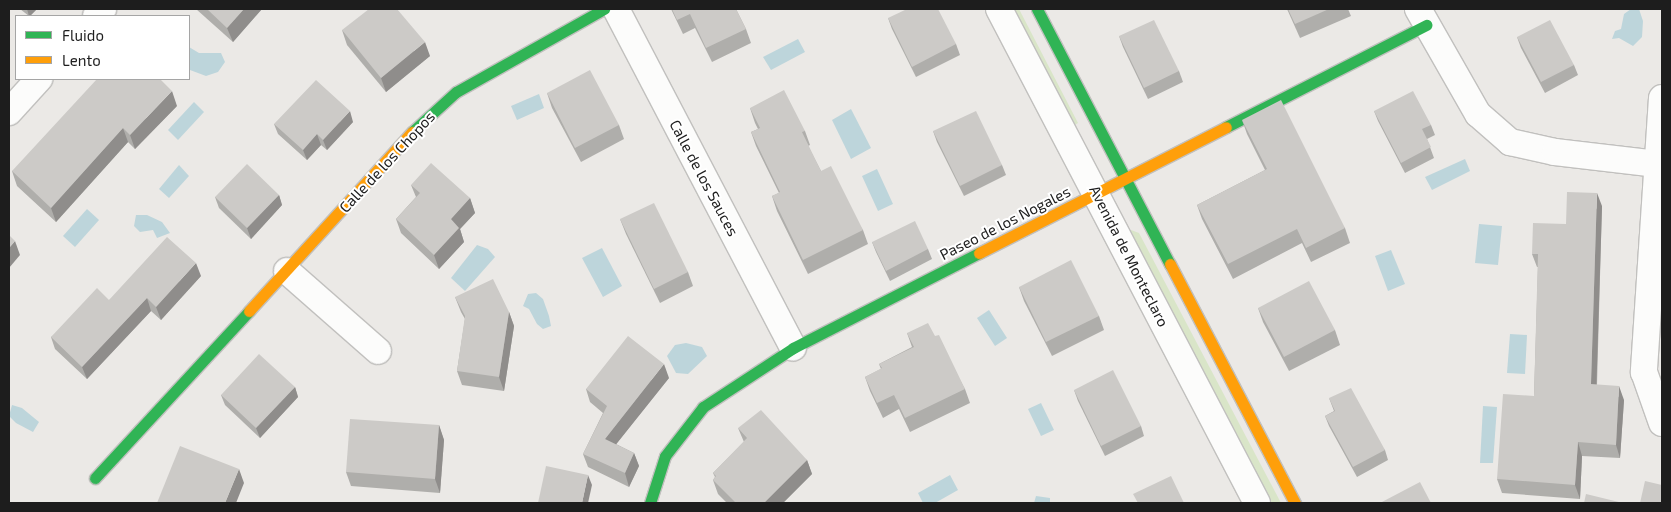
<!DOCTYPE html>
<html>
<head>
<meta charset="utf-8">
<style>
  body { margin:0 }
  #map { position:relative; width:1671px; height:512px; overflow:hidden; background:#ebe9e6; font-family:"Exo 2",sans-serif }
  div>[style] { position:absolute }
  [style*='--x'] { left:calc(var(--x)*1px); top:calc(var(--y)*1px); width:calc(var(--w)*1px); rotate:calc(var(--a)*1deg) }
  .grass>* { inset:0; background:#d9e5c8 }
  .water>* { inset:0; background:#bdd5db }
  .roads { filter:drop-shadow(1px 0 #c1c0be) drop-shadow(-1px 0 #c1c0be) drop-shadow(0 1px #c1c0be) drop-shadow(0 -1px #c1c0be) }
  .street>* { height:26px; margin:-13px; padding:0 13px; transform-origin:13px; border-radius:13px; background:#fcfcfb }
  .fast>* { height:11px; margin:-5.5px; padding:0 5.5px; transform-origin:5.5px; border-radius:5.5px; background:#30b455 }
  .slow>* { height:11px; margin:-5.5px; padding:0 5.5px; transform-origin:5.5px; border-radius:5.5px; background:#ff9f0a }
  .wall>* { inset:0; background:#afaeab }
  .shaded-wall>* { inset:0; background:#8f8d8b }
  .building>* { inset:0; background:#cccac7 }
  span { translate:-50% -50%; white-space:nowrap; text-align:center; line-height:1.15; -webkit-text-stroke:4px #fff; paint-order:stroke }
  .street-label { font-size:15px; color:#1d1d1d }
  .frame { position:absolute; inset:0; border:10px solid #1d1d1d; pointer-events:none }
  .legend { position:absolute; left:15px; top:15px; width:175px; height:65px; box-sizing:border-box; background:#fff; border:1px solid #a5a5a5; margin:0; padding:6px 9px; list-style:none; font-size:15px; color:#1d1d1d }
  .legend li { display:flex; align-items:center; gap:10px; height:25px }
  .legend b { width:25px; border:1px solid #a5a5a5 }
</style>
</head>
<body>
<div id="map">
  <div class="grass">
    <i style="clip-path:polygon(1007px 9px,1019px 9px,1078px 123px,1070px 128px)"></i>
    <i style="clip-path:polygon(1131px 230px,1139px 233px,1281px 503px,1266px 503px,1127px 239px)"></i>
  </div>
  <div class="water">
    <i style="clip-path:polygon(1631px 9px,1639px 9px,1643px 21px,1642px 37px,1633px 46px,1619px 38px,1612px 39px,1615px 31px,1621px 29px,1624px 14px)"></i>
    <i style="clip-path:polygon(798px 39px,805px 52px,771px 70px,763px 57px)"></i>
    <i style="clip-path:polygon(189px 47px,199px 53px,221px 53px,225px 62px,218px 72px,206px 76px,190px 70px)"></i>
    <i style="clip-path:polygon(539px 94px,544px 108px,517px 120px,511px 106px)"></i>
    <i style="clip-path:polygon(194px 102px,204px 112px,178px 140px,168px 130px)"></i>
    <i style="clip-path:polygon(851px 109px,871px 148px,851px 159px,832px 120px)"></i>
    <i style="clip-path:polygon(1465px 159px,1470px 171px,1432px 190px,1425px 177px)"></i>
    <i style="clip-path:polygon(179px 165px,189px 176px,169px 198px,159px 189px)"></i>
    <i style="clip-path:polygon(877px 169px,893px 204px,878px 211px,862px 176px)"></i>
    <i style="clip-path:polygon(87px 209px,99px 220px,75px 247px,63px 236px)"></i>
    <i style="clip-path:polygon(136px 215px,147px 215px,162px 222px,170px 233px,157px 238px,153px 230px,140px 232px,134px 226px)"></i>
    <i style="clip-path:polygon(1479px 224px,1502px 226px,1498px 265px,1475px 263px)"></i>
    <i style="clip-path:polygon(477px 245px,488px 249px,495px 257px,465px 291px,451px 278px)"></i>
    <i style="clip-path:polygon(602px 248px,622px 286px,603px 297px,582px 258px)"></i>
    <i style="clip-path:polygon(1391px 250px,1405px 284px,1388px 291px,1375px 256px)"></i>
    <i style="clip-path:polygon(536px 293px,543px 299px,549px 316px,551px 326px,543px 329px,537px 324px,529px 309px,523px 306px,528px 294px)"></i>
    <i style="clip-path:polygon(989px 310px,1007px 338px,995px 346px,977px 318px)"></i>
    <i style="clip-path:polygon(1510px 334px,1527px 335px,1525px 374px,1507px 373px)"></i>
    <i style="clip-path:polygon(686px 343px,702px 347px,707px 356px,688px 374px,676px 373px,667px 356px,675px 345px)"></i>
    <i style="clip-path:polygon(1041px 403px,1054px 430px,1041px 436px,1028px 409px)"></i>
    <i style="clip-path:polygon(12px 405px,22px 408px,39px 422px,33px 432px,16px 423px,9px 416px)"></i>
    <i style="clip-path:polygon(1483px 406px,1497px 407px,1493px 463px,1480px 463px)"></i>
    <i style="clip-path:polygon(950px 475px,958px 490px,935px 503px,923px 503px,918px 493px)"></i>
    <i style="clip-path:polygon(1036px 496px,1050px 498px,1050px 503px,1034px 503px)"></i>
  </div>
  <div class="roads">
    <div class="street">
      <i style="--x:616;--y:9;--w:382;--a:62.4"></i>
      <i style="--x:999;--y:9;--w:557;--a:62.42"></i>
      <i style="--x:1418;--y:9;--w:121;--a:60.3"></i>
      <i style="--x:1478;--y:114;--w:43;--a:41.2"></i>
      <i style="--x:1510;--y:142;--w:46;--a:12.5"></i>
      <i style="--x:1555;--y:152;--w:103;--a:6.7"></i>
      <i style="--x:96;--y:16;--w:10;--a:-45"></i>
      <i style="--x:1662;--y:98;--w:275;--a:93.8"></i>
      <i style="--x:1644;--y:372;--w:54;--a:70.6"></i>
      <i style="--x:9;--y:112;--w:45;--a:-47.7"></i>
      <i style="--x:287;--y:271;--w:121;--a:41.3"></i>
    </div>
    <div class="fast">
      <i style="--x:1037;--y:9;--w:288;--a:62.5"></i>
      <i style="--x:1226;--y:127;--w:225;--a:-27"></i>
      <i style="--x:412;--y:132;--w:59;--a:-42.3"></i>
      <i style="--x:456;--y:92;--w:170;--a:-29.3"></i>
      <i style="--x:95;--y:478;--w:227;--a:-47.3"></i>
      <i style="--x:650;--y:503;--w:49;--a:-72.3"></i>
      <i style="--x:665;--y:456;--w:62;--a:-52.2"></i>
      <i style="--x:703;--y:407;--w:108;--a:-33.2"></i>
      <i style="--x:793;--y:348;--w:209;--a:-27.1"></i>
    </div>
    <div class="slow">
      <i style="--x:979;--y:253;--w:277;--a:-27"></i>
      <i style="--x:1170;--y:264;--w:270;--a:62.4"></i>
      <i style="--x:249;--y:311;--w:242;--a:-47.7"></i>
    </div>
  </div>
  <div class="wall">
    <i style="clip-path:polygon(20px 9px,37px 9px,30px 16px,29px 16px)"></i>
    <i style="clip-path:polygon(196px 9px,262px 9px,233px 42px)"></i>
    <i style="clip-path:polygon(671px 9px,736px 9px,746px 29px,751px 43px,712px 62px,695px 28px,683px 34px)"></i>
    <i style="clip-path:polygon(1287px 9px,1348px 9px,1351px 16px,1300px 38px)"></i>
    <i style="clip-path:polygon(888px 18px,956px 44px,960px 55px,916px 77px,892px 29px)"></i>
    <i style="clip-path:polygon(342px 30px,430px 56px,386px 92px,347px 45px)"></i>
    <i style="clip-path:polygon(1119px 36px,1179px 71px,1183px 82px,1148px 99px,1123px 47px)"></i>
    <i style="clip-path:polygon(1517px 37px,1574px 65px,1578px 75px,1545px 93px,1521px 48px)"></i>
    <i style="clip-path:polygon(547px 93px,619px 125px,624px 139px,581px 162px,552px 108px)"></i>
    <i style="clip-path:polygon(177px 106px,135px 149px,128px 142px,56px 222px,17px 186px,12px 171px)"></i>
    <i style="clip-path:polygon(750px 108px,805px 131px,810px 145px,808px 146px,821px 171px,863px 230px,868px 244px,808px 274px,777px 211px,772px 196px,779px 193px,756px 146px,751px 132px,758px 129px,755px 123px)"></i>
    <i style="clip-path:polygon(1374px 111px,1431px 125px,1435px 135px,1427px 139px,1434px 158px,1405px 173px,1378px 121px)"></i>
    <i style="clip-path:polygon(1242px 120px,1345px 228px,1350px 243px,1311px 262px,1302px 243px,1233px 279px,1202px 219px,1197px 205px,1265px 170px,1247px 134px)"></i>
    <i style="clip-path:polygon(353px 122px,327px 150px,321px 145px,307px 160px,278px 134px,274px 124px)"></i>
    <i style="clip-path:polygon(933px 131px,1002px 165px,1006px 175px,964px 196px,937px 142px)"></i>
    <i style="clip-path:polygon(411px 185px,470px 198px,475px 213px,460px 229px,464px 242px,439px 269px,401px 233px,396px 219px,416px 197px)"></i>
    <i style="clip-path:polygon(279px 195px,282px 205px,251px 239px,219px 208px,215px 197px)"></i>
    <i style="clip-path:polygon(1602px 206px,1597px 385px,1624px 400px,1620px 458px,1582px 456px,1580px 499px,1502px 493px,1497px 479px,1534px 396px,1538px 267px,1537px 267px,1532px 254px,1566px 224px)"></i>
    <i style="clip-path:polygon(620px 219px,688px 272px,693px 286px,660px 303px,626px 234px)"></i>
    <i style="clip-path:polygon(872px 242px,928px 249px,932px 259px,890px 281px,876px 252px)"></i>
    <i style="clip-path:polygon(201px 276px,161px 320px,151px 311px,87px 379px,55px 349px,51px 337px,109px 300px)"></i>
    <i style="clip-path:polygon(1019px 287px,1099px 316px,1104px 330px,1052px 356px,1024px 301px)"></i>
    <i style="clip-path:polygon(455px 297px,509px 312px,514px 326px,504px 391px,462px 385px,457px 371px,465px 319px,461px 312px)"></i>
    <i style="clip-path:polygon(1258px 308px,1335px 330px,1340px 345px,1289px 371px,1263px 322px)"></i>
    <i style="clip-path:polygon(907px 333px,935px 336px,965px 389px,970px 403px,910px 432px,899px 409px,883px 418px,870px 391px,865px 377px,881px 369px,879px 364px,912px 347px)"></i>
    <i style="clip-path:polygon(669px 378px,616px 444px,634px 453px,639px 466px,629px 487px,588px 467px,583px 454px,603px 413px,590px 402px,586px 389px)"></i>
    <i style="clip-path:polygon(295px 387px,298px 397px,260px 438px,225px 405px,221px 395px)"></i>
    <i style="clip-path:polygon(1074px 390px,1141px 426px,1144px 436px,1105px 456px,1078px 401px)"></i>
    <i style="clip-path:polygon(1329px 398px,1385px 450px,1388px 460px,1357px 477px,1329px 426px,1325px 416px,1334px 411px)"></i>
    <i style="clip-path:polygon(439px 425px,444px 440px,440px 493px,351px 486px,346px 472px)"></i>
    <i style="clip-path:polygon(738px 428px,807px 460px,812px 474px,783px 503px,727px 503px,718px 494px,713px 480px,715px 477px,713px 473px,744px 442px)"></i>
  </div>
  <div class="shaded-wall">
    <i style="clip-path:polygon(27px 9px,37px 9px,30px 16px,29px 16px)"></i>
    <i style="clip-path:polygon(244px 9px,262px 9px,233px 42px,227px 28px)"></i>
    <i style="clip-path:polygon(425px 42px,430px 56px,386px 92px,381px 78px)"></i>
    <i style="clip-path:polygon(172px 91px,177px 106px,135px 149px,130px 135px)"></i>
    <i style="clip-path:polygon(350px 111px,353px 122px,327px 150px,323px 140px)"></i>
    <i style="clip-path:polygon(123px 128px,128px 142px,56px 222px,51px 208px)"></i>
    <i style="clip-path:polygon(317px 134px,321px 145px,307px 160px,303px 150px)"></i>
    <i style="clip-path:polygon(1597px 193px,1602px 206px,1596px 398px,1591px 384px)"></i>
    <i style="clip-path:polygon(279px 195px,282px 205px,251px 239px,247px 228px)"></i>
    <i style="clip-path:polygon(470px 198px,475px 213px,460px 229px,464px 242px,439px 269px,434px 255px,451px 219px)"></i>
    <i style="clip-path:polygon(15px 241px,20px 255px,9px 268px,9px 248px)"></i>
    <i style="clip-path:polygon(196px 263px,201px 276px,161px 320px,156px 307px)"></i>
    <i style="clip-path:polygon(147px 298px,151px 311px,87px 379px,82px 367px)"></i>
    <i style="clip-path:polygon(509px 312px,514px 326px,504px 391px,499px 377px)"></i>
    <i style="clip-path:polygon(664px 364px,669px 378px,610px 452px,605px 439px)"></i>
    <i style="clip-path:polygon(1619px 386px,1624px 400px,1620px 458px,1616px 445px)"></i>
    <i style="clip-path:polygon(295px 387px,298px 397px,260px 438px,256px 428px)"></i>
    <i style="clip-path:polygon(439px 425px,444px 440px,440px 493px,435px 479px)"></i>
    <i style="clip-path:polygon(1578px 442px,1582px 456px,1580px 499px,1575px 485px)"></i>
    <i style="clip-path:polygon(634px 453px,639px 466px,629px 487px,625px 473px)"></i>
    <i style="clip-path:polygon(807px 460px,812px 474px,783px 503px,764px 503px)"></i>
    <i style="clip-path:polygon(239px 469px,244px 483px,236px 503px,225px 503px)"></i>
    <i style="clip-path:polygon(588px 475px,592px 485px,588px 503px,582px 503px)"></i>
  </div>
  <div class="building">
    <i style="clip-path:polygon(207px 9px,244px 9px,227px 28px)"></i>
    <i style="clip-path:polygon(369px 9px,397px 9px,425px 42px,381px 78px,342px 30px)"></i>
    <i style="clip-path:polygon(672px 9px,736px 9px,746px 29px,706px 48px,690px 14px,677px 20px)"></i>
    <i style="clip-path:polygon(907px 9px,938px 9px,956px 44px,912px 67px,888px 18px)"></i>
    <i style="clip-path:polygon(1288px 9px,1329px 9px,1295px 24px)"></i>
    <i style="clip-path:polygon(1154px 20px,1179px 71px,1144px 88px,1119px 36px)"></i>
    <i style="clip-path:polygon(1550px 20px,1574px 65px,1541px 82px,1517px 37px)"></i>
    <i style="clip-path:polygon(590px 70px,619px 125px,575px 148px,547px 93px)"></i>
    <i style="clip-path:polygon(97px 79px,160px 79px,172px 91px,130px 135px,123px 128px,51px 208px,12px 171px)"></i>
    <i style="clip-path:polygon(316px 80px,350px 111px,323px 140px,317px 134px,303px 150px,274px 124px)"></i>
    <i style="clip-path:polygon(784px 90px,805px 131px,802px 132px,821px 171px,831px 166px,863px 230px,803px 260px,772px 196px,780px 192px,751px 132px,760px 128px,750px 108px)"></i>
    <i style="clip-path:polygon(1413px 91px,1431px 125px,1422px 129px,1431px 147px,1401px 163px,1374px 111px)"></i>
    <i style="clip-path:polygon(1281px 100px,1345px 228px,1306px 248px,1297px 229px,1228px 264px,1197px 205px,1267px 169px,1242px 120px)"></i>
    <i style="clip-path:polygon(976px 111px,1002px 165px,960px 186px,933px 131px)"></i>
    <i style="clip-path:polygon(431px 163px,470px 198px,451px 219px,459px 228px,434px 255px,396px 219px,420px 193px,411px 185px)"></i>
    <i style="clip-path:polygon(247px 164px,279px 195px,247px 228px,215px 197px)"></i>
    <i style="clip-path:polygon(1567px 192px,1597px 193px,1591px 384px,1619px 386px,1616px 445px,1578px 442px,1575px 485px,1497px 479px,1503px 394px,1534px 396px,1538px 254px,1532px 254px,1533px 223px,1566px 224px)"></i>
    <i style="clip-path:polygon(654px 203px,688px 272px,654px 289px,620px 219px)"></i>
    <i style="clip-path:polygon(915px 221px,928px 249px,886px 271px,872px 242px)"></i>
    <i style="clip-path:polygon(9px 235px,15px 241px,9px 248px)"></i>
    <i style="clip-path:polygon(167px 237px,196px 263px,156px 307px,147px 298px,82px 367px,51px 337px,97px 288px,109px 300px)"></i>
    <i style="clip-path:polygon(1071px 260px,1099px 316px,1046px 342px,1019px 287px)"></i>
    <i style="clip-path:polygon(493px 279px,509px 312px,499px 377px,457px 371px,465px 316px,455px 297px)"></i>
    <i style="clip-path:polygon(1309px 281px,1335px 330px,1284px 357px,1258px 308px)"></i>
    <i style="clip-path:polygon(928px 323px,935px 336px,939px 335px,965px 389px,905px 418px,894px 395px,877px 403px,865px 377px,882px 368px,879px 364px,914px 347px,907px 333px)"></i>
    <i style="clip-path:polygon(628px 336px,664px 364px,605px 439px,634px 453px,625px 473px,583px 454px,607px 406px,586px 389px)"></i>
    <i style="clip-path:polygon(259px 354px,295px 387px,256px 428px,221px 395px)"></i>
    <i style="clip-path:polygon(1113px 370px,1141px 426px,1101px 446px,1074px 390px)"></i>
    <i style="clip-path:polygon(1351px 388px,1385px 450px,1353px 467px,1325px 416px,1335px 411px,1329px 398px)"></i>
    <i style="clip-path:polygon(761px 410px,807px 460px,764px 503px,736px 503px,713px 480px,716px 476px,713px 473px,747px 438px,738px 428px)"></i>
    <i style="clip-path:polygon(350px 419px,439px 425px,435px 479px,346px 472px)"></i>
    <i style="clip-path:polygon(180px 446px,239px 469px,225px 503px,157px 503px)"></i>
    <i style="clip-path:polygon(546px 466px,588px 475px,582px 503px,538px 503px)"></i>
    <i style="clip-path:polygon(1171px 476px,1184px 503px,1138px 503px,1133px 494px)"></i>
    <i style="clip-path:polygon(1645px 481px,1662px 485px,1662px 503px,1640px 503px)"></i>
    <i style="clip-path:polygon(1420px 482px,1431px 503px,1380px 503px)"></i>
    <i style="clip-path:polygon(1586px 494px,1623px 503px,1584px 503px)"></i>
  </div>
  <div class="street-label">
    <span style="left:387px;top:162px;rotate:-47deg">Calle de los Chopos</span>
    <span style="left:704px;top:178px;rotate:62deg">Calle de los Sauces</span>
    <span style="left:1005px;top:223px;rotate:-27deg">Paseo de los Nogales</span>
    <span style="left:1129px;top:256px;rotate:63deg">Avenida de Monteclaro</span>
  </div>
  <div class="frame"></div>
  <ul class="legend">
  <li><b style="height:6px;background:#30b455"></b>Fluido</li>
  <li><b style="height:6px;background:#ff9f0a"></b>Lento</li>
  </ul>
</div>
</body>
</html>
